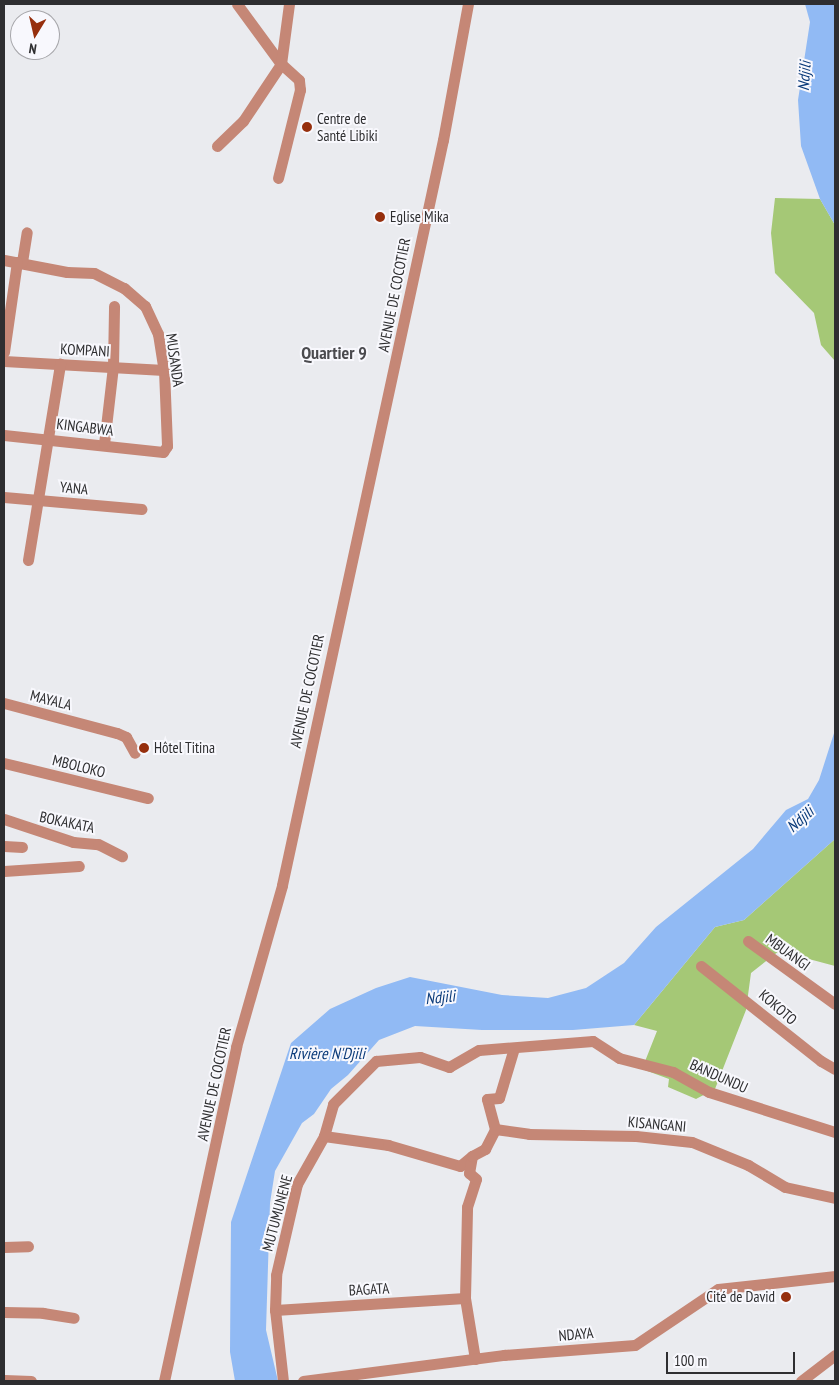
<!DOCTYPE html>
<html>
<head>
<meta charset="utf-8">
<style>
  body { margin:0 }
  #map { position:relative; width:839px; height:1385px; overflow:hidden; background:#eaebef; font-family:"PT Sans Narrow",sans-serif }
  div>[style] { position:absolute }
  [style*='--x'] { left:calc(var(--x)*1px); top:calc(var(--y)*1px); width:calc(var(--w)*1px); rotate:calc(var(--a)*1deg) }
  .green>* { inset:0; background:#a5c876 }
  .water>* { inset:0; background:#91baf4 }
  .minor>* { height:11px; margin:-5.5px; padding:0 5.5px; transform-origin:5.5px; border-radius:5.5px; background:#c58776 }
  .dots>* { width:14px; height:14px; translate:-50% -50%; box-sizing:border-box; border:2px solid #f8f8fd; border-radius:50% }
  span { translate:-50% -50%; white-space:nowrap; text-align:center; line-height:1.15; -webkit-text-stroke:4px #f8f8fd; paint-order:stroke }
  .poi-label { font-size:15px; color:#2e2e30 }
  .left { translate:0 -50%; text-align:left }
  .right { translate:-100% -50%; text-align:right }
  .street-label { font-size:15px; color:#2e2e30 }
  .water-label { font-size:16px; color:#0b3b7a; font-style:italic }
  .quarter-label { font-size:18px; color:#4b4b4f; font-weight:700 }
  .frame { position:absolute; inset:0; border:5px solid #2e2e30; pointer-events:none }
  .north { position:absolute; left:10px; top:10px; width:50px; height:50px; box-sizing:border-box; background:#f8f8fd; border:1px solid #a7a7ab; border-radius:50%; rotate:189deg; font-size:14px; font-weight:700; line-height:20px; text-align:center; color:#2e2e30 }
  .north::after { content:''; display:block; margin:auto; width:18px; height:22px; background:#962f0d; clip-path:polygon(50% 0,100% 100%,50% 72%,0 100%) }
  .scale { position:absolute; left:666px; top:1352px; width:129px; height:22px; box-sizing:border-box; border:2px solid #2e2e30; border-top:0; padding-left:6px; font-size:15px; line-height:18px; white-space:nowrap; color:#2e2e30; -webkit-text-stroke:4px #f8f8fd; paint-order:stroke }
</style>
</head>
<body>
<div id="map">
  <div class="green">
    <i style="clip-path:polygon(775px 198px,820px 199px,835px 225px,835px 361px,821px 345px,814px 313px,775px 273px,771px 233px)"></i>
    <i style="clip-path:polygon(835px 839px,835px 966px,779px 951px,751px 973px,746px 1010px,715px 1089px,696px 1099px,668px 1087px,669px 1079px,642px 1069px,657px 1031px,634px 1025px,715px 927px,744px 920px)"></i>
  </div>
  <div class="water">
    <i style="clip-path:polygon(805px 4px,835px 4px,835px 225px,820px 199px,801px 146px,798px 100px,810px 22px)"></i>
    <i style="clip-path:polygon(835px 730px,835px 839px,744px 920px,715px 927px,634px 1025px,573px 1030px,482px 1030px,415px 1026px,379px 1040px,348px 1075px,331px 1089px,314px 1114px,302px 1123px,275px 1171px,270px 1203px,266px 1330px,278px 1381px,235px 1381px,230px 1352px,231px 1222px,291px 1043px,330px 1009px,376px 988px,410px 977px,502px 995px,548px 998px,586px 988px,624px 963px,656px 927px,753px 849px,786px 810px,808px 799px,819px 780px)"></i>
  </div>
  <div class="minor">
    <i style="--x:217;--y:146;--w:36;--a:-44"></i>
    <i style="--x:243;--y:121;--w:69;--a:-56.3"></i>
    <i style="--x:281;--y:64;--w:74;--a:-126.3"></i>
    <i style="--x:278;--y:178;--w:91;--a:-76"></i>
    <i style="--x:300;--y:90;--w:10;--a:-96"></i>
    <i style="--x:299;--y:80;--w:24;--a:-138"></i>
    <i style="--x:281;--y:64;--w:61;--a:-82.4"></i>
    <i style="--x:4;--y:260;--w:64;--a:10.8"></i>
    <i style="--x:67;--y:272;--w:27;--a:2"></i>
    <i style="--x:94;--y:273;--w:34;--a:27"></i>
    <i style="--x:124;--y:288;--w:28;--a:41"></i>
    <i style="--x:145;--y:306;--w:31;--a:65"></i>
    <i style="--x:158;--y:334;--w:36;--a:81"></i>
    <i style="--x:164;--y:370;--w:76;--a:87.7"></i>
    <i style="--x:167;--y:446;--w:7;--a:124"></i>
    <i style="--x:163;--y:452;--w:160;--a:-173.9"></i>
    <i style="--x:22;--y:262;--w:30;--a:-81"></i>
    <i style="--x:4;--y:352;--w:91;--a:-81.8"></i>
    <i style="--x:4;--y:361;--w:160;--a:3.2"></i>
    <i style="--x:104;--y:444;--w:79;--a:-83.4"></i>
    <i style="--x:113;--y:366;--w:60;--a:-89"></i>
    <i style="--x:4;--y:497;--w:138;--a:5"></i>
    <i style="--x:28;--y:560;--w:199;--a:-80.7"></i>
    <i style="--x:4;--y:703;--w:117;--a:14.9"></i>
    <i style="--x:117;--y:733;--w:10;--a:24"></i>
    <i style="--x:126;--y:737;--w:18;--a:61"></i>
    <i style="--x:4;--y:763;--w:148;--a:13.7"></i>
    <i style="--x:4;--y:819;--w:73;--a:18.4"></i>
    <i style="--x:73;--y:842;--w:25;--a:5"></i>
    <i style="--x:98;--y:844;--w:27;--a:27"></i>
    <i style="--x:4;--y:846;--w:18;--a:3"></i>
    <i style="--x:4;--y:871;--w:75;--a:-3.8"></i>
    <i style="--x:748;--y:941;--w:107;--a:35.9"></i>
    <i style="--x:701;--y:966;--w:153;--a:38.4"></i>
    <i style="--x:821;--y:1061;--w:16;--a:30"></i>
    <i style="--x:495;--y:1129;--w:34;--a:8"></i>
    <i style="--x:529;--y:1134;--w:107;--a:1.1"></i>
    <i style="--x:636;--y:1136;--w:56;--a:6.1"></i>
    <i style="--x:692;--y:1142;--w:61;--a:22.3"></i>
    <i style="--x:748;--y:1165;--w:43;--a:30.7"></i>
    <i style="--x:785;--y:1187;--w:51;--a:12.4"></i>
    <i style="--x:324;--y:1136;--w:65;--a:8"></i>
    <i style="--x:388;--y:1145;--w:75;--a:16.3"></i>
    <i style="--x:460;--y:1166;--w:16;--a:-40"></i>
    <i style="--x:4;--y:1247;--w:24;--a:-2"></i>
    <i style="--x:275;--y:1310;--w:190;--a:-3.6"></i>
    <i style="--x:4;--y:1312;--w:39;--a:1"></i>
    <i style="--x:43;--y:1313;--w:31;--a:9"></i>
    <i style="--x:475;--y:1359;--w:62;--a:-99.3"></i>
    <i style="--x:465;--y:1298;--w:91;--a:-88.7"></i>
    <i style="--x:467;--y:1207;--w:29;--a:-72"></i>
    <i style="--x:476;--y:1179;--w:9;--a:-139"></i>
    <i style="--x:469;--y:1173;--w:17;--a:-80"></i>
    <i style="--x:472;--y:1156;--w:15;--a:-28"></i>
    <i style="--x:485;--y:1149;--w:22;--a:-63"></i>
    <i style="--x:495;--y:1129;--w:31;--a:-105"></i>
    <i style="--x:487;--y:1099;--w:12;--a:-5"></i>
    <i style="--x:499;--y:1098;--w:52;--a:-73.3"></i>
    <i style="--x:4;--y:1380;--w:27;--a:2"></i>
    <i style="--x:164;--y:1381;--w:342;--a:-77.8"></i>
    <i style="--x:236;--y:1047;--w:168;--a:-74.1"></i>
    <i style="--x:282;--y:885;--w:762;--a:-77.81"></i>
    <i style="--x:443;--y:140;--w:138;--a:-79.6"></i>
    <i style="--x:283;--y:1381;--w:71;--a:-96.4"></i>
    <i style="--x:275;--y:1310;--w:35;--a:-88"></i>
    <i style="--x:276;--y:1275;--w:93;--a:-77"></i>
    <i style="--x:297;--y:1184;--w:55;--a:-60.6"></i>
    <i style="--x:324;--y:1136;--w:33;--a:-74"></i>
    <i style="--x:333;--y:1104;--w:61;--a:-45"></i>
    <i style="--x:376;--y:1061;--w:44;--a:-5.2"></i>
    <i style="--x:420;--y:1057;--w:31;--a:19"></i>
    <i style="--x:449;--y:1067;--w:34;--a:-30"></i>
    <i style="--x:479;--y:1050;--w:114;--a:-4.5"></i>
    <i style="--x:593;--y:1041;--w:31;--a:33"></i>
    <i style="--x:619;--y:1058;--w:56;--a:14.5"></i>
    <i style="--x:673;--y:1072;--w:41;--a:29.1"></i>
    <i style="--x:709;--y:1092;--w:132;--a:17.6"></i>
    <i style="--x:303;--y:1381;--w:203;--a:-7.4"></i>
    <i style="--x:504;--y:1355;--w:131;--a:-4.4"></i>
    <i style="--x:635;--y:1345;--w:100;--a:-34"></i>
    <i style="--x:718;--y:1289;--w:118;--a:-6.3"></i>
    <i style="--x:801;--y:1381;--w:43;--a:-37.4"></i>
  </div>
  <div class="dots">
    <i style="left:307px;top:127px;background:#962f0d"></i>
    <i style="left:380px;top:217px;background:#962f0d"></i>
    <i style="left:144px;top:748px;background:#962f0d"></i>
    <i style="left:786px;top:1297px;background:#962f0d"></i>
  </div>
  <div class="poi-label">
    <span class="left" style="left:317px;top:127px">Centre de<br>Santé Libiki</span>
    <span class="left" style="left:390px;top:217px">Eglise Mika</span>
    <span class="left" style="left:154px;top:748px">Hôtel Titina</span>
    <span class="right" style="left:775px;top:1297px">Cité de David</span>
  </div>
  <div class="street-label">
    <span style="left:394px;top:295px;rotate:-79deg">AVENUE DE COCOTIER</span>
    <span style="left:85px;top:350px;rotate:3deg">KOMPANI</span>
    <span style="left:175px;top:360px;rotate:82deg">MUSANDA</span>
    <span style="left:85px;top:427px;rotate:7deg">KINGABWA</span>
    <span style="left:74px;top:488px;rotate:5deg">YANA</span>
    <span style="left:307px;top:691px;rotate:-78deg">AVENUE DE COCOTIER</span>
    <span style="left:51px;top:700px;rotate:14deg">MAYALA</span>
    <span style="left:79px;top:766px;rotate:14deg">MBOLOKO</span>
    <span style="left:67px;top:822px;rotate:12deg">BOKAKATA</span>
    <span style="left:788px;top:952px;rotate:36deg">MBUANGI</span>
    <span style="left:778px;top:1007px;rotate:41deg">KOKOTO</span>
    <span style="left:719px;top:1076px;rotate:24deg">BANDUNDU</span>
    <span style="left:214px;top:1084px;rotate:-78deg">AVENUE DE COCOTIER</span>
    <span style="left:657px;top:1124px;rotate:5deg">KISANGANI</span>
    <span style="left:277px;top:1213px;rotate:-75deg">MUTUMUNENE</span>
    <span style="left:369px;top:1289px;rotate:-3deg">BAGATA</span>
    <span style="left:576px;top:1334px;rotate:-5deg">NDAYA</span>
  </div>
  <div class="water-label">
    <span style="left:804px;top:76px;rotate:-86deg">Ndjili</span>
    <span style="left:800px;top:819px;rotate:-42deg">Ndjili</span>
    <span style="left:440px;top:997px;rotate:-6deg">Ndjili</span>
    <span style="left:327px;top:1053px">Rivière N'Djili</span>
  </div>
  <div class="quarter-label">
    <span style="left:334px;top:353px">Quartier 9</span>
  </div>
  <div class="frame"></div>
  <div class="north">N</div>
  <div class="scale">100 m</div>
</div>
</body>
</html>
